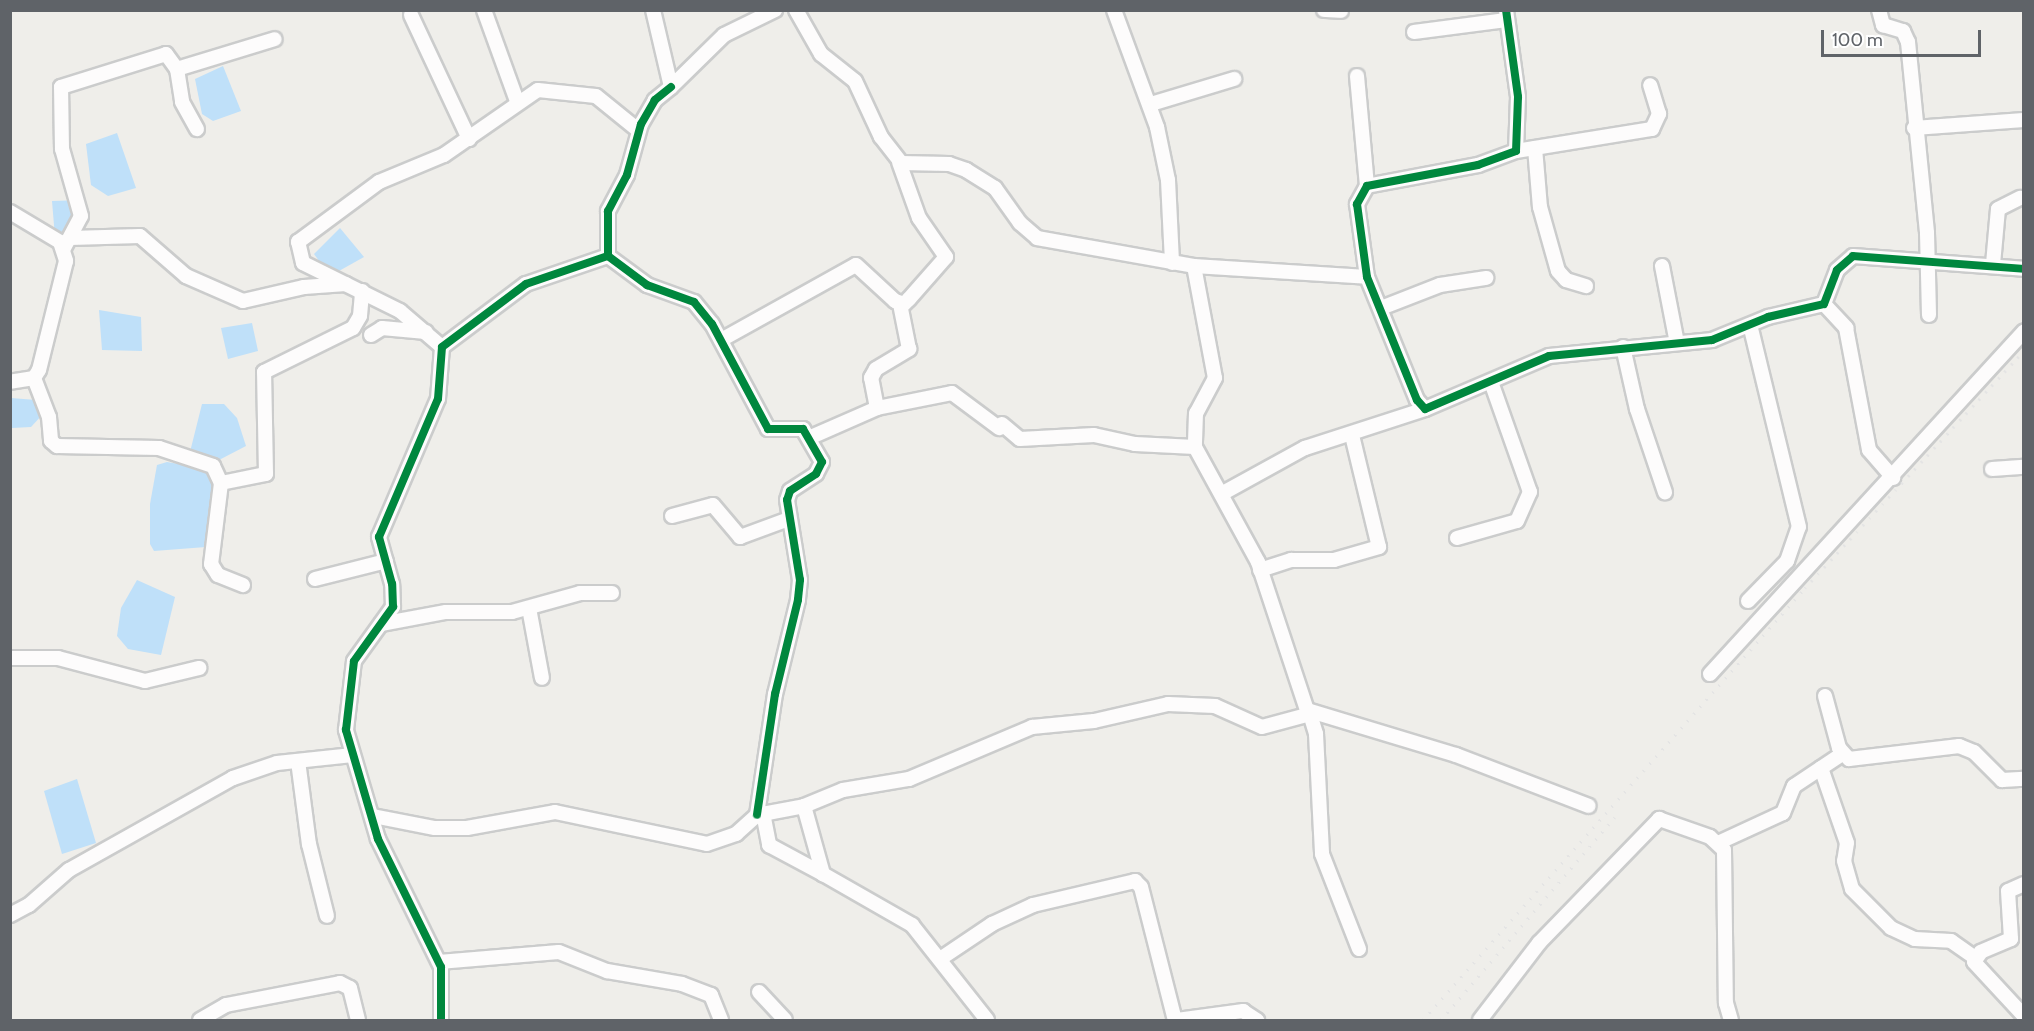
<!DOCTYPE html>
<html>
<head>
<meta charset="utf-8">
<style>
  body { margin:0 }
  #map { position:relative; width:2034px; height:1031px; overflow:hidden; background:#efeeea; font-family:Cabin,sans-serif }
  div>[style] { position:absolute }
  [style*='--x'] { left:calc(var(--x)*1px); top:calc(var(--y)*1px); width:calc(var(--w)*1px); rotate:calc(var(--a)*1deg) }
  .water>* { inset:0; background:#bfe0f9 }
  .roads { filter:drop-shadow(2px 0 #cbcccc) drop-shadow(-2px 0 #cbcccc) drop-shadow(0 2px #cbcccc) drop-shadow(0 -2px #cbcccc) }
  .minor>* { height:14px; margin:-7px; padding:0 7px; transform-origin:7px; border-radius:7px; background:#fdfcfc }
  .rail>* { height:3px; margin-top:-1.5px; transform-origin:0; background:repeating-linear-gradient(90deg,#e4e4e4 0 1.5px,transparent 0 9.5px) }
  .cycleway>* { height:8px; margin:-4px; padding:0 4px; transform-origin:4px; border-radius:4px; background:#00873e }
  span { translate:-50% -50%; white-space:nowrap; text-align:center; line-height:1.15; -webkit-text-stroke:5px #fff; paint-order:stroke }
  .frame { position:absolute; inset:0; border:12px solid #5f6368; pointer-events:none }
  .scale { position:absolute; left:1821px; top:30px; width:160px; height:27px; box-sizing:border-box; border:3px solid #5f6368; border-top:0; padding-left:8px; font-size:18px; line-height:21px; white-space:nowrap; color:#5f6368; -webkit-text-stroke:4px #fff; paint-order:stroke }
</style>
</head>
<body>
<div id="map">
  <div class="water">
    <i style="clip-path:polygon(223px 66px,241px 111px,213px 121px,202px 114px,195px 79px)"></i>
    <i style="clip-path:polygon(117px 133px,136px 188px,108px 196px,91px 185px,86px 144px)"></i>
    <i style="clip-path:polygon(83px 200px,76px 239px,55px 237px,52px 201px)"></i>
    <i style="clip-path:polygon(340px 228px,364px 257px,330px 276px,314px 254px)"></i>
    <i style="clip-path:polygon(99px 310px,141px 317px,142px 351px,102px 350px)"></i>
    <i style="clip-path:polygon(252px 323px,258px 351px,228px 359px,221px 328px)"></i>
    <i style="clip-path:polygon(11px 398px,36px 400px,43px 414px,31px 427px,12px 428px)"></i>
    <i style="clip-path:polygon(202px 404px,224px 404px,237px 418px,246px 446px,219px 460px,197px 458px,190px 452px)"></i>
    <i style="clip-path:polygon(167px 462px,214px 470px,219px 486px,212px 538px,206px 547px,154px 551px,150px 544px,150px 504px,157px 465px)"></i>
    <i style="clip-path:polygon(137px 580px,175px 597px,161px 655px,128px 649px,117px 636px,121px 608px)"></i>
    <i style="clip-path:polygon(77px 779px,96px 843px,62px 854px,44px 791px)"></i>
  </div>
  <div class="roads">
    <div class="minor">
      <i style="--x:484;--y:10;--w:97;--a:70.1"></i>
      <i style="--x:653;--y:10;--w:79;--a:76.8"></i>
      <i style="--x:671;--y:87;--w:74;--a:-44.5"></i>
      <i style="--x:724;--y:35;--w:57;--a:-26.1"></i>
      <i style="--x:796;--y:10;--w:51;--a:60.4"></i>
      <i style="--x:821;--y:54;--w:43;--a:38.5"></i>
      <i style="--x:855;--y:81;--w:62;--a:65.1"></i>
      <i style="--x:881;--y:137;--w:33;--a:52"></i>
      <i style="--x:901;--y:163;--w:48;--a:1.2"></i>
      <i style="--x:949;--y:164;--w:18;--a:19"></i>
      <i style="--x:966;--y:170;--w:34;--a:32"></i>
      <i style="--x:995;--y:188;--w:43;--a:54.5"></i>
      <i style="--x:1020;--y:223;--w:23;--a:41"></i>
      <i style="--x:1037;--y:238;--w:159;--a:10.1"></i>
      <i style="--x:1194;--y:266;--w:173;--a:3.6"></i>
      <i style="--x:1114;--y:10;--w:125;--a:69.8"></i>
      <i style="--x:1157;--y:127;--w:54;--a:78.3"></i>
      <i style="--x:1168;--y:180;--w:83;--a:87.2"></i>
      <i style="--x:1324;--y:10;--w:17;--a:3"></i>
      <i style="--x:1506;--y:10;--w:88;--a:82.1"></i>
      <i style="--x:1518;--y:97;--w:54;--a:92.1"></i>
      <i style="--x:1516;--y:151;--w:40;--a:159.8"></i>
      <i style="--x:1478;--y:165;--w:113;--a:169.3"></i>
      <i style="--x:1367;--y:186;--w:21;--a:119"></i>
      <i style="--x:1357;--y:204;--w:74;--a:82.2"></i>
      <i style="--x:1367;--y:277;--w:133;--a:67.9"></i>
      <i style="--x:1417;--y:400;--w:12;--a:48"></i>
      <i style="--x:1425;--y:409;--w:135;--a:-23.1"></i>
      <i style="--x:1549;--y:356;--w:164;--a:-5.6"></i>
      <i style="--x:1712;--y:340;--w:61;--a:-22.3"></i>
      <i style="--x:1768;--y:317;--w:57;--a:-13.1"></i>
      <i style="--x:1824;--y:304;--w:36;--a:-69"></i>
      <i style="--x:1837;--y:270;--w:21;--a:-41"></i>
      <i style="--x:1853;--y:256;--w:171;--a:4.3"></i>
      <i style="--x:1879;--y:10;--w:16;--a:75"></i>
      <i style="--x:1883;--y:25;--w:21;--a:17"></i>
      <i style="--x:1903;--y:31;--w:12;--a:66"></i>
      <i style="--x:1908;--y:42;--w:192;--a:84.3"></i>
      <i style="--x:1927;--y:233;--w:82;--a:88.6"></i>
      <i style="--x:411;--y:15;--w:137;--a:64.9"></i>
      <i style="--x:1414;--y:32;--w:93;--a:-7.4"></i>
      <i style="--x:177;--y:69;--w:102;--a:-17"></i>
      <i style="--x:1357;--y:76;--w:110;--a:84.8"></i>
      <i style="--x:671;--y:87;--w:21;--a:141"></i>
      <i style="--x:655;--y:100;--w:28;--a:120"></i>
      <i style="--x:641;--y:124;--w:53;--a:105.4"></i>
      <i style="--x:627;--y:175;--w:41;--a:117.8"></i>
      <i style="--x:608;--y:211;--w:45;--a:90"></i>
      <i style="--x:608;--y:256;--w:49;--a:36.6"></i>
      <i style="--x:647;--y:285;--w:50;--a:19.9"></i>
      <i style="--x:694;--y:302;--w:28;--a:51"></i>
      <i style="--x:712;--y:324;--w:119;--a:61.9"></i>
      <i style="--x:768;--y:429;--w:35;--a:0"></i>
      <i style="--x:803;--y:429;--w:38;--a:60"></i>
      <i style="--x:822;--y:462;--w:13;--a:117"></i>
      <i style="--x:816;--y:474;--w:31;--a:147"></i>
      <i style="--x:790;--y:491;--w:9;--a:108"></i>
      <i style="--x:787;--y:500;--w:81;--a:80.8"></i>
      <i style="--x:800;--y:580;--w:20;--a:96"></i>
      <i style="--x:798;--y:600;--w:97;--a:103.7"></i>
      <i style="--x:775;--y:694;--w:122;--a:98.5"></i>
      <i style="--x:1151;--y:104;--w:87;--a:-16.8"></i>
      <i style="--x:1914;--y:128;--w:110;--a:-4.2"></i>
      <i style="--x:1535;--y:148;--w:59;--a:85.2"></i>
      <i style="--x:1540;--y:207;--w:66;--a:74.3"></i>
      <i style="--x:1558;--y:271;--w:12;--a:48"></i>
      <i style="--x:1566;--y:280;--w:21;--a:17"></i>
      <i style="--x:1516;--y:151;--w:138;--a:-9.2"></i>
      <i style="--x:1652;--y:129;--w:17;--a:-65"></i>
      <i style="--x:1659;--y:114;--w:30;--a:-107"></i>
      <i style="--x:10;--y:212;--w:58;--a:31"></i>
      <i style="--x:60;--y:242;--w:20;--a:72"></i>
      <i style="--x:66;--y:261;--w:112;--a:103.9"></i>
      <i style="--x:39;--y:370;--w:9;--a:122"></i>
      <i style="--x:34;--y:378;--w:24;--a:171"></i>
      <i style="--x:70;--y:238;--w:70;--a:-1.6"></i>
      <i style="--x:140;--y:236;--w:61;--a:41"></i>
      <i style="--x:186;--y:276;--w:62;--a:23.7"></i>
      <i style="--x:243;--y:301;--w:63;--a:-12.9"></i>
      <i style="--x:304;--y:287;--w:42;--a:-4.1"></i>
      <i style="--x:64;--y:248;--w:36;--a:-62"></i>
      <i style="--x:81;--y:216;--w:70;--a:-105.8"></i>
      <i style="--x:62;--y:149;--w:62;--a:-90.9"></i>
      <i style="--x:61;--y:87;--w:110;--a:-17.4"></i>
      <i style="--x:166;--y:54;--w:19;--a:54"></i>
      <i style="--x:177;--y:69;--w:33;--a:81"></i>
      <i style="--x:182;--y:102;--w:31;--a:61"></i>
      <i style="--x:1993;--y:264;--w:55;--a:-84.8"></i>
      <i style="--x:1998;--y:209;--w:25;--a:-27"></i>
      <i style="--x:1194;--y:266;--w:114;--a:79.4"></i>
      <i style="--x:1215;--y:378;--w:40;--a:118"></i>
      <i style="--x:1196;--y:413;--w:34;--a:92"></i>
      <i style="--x:1195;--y:447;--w:131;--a:61.3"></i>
      <i style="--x:1258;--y:562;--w:156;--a:71.7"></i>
      <i style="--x:1307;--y:710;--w:156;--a:16.8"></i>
      <i style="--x:1456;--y:755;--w:142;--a:21"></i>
      <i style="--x:1662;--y:266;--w:78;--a:79"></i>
      <i style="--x:1824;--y:304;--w:33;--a:47"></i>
      <i style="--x:1846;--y:328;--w:124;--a:79.3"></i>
      <i style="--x:1869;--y:450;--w:37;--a:49"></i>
      <i style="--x:1381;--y:308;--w:63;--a:-21.3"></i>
      <i style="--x:1440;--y:285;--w:47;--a:-8.7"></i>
      <i style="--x:371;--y:335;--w:13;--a:-32"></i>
      <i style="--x:382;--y:328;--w:44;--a:5.2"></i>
      <i style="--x:721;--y:340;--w:154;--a:-29.1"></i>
      <i style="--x:856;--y:265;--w:53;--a:42.7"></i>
      <i style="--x:895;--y:301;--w:9;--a:18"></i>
      <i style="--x:904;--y:304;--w:7;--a:-45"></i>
      <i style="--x:909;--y:299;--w:56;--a:-48.6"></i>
      <i style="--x:946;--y:257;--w:47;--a:-124.7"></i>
      <i style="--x:919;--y:218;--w:59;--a:-109.7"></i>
      <i style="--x:442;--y:347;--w:55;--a:-139.4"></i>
      <i style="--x:400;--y:311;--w:108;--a:-153.7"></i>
      <i style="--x:303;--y:263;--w:22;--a:-103"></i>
      <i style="--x:298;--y:242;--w:101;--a:-36.5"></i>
      <i style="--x:379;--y:182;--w:70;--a:-22.6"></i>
      <i style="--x:444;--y:155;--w:114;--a:-34.7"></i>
      <i style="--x:538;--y:90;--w:58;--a:5.9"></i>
      <i style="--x:596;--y:96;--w:54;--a:39"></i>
      <i style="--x:1623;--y:347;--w:64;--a:77.3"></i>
      <i style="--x:1637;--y:409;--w:88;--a:71.4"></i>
      <i style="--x:34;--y:378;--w:42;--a:69"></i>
      <i style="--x:49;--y:417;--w:24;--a:85"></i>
      <i style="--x:51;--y:441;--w:8;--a:40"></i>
      <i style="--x:57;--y:446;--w:102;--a:1.1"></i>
      <i style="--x:159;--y:448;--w:57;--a:18.4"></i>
      <i style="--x:213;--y:466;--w:19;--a:65"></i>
      <i style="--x:221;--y:483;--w:82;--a:97"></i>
      <i style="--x:211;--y:564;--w:13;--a:58"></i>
      <i style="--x:218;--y:575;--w:27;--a:22"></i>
      <i style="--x:877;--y:408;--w:31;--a:-101"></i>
      <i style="--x:871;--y:378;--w:10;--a:-61"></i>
      <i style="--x:876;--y:369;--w:39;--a:-31"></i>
      <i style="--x:909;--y:349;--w:46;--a:-101.3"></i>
      <i style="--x:1002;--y:424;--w:23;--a:40"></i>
      <i style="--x:1020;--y:439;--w:74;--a:-3.1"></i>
      <i style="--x:1094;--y:435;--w:42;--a:12.4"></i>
      <i style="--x:1135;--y:444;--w:60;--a:2.9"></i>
      <i style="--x:811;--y:437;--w:72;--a:-23.7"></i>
      <i style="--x:877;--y:408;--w:76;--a:-11.3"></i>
      <i style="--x:952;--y:393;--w:59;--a:36.7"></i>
      <i style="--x:1992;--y:469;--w:32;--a:-4"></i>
      <i style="--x:221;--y:483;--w:46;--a:-11.3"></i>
      <i style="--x:266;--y:474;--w:102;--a:-91.1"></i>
      <i style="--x:264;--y:372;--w:99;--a:-26.3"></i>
      <i style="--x:353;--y:328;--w:14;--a:-60"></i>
      <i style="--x:360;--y:316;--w:25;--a:-85"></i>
      <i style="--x:1223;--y:493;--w:94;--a:-28.8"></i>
      <i style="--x:1305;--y:448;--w:126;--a:-18"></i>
      <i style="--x:672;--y:516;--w:42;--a:-15"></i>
      <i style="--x:713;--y:505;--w:42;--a:49.8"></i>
      <i style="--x:740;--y:537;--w:52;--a:-20.2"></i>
      <i style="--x:1457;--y:538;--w:62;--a:-15.8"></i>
      <i style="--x:1517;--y:521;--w:32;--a:-66"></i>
      <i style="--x:1530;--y:492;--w:117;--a:-109.5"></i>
      <i style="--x:1260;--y:570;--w:33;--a:-18"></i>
      <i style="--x:1291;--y:560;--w:43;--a:0"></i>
      <i style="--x:1334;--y:560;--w:47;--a:-16.1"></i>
      <i style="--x:1379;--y:547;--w:115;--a:-103.6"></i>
      <i style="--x:315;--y:579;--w:73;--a:-14.2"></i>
      <i style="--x:1748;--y:601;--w:56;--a:-45.7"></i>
      <i style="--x:1787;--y:561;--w:36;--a:-71"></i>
      <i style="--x:1799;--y:527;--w:208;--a:-103.6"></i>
      <i style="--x:529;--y:608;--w:71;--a:79.5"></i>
      <i style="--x:381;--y:624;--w:66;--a:-10.5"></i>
      <i style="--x:446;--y:612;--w:66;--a:0"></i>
      <i style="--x:512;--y:612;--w:71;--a:-15.6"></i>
      <i style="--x:580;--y:593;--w:32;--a:0"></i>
      <i style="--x:10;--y:658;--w:48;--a:0"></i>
      <i style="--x:58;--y:658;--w:90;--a:14.8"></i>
      <i style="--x:145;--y:681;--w:56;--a:-13.5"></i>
      <i style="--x:1710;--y:674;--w:465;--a:-47.5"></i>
      <i style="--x:1825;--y:696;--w:54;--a:74.9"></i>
      <i style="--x:1839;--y:748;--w:15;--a:48"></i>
      <i style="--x:1849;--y:759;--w:111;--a:-6.7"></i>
      <i style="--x:1959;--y:746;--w:16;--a:22"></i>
      <i style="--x:1974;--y:752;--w:40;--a:45"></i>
      <i style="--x:2002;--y:780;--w:22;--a:-3"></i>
      <i style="--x:298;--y:761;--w:84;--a:82.5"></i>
      <i style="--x:309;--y:844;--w:74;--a:76"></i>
      <i style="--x:1821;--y:768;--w:79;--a:70.9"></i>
      <i style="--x:1847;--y:843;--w:18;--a:99"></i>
      <i style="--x:1844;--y:861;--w:29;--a:74"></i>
      <i style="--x:1852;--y:889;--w:55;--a:45"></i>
      <i style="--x:1891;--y:928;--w:26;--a:25"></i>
      <i style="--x:1915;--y:939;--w:36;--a:3"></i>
      <i style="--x:1951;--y:941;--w:29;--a:35"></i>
      <i style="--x:804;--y:806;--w:42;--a:-22.3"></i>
      <i style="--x:843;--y:790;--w:67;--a:-9.5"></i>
      <i style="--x:909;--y:779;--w:134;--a:-22.9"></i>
      <i style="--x:1032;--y:727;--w:62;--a:-5.5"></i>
      <i style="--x:1094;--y:721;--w:76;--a:-12.9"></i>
      <i style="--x:1168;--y:704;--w:47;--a:2.4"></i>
      <i style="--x:1215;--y:706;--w:51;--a:24.1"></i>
      <i style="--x:1262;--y:727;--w:50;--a:-15.2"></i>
      <i style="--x:1310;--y:714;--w:21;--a:73"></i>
      <i style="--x:1316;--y:734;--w:120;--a:87.1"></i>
      <i style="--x:1322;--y:854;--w:102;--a:68.7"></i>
      <i style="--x:763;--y:813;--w:33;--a:79"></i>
      <i style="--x:769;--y:845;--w:61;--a:28.2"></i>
      <i style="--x:373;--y:816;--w:63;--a:11"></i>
      <i style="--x:435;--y:828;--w:32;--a:0"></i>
      <i style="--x:467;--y:828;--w:89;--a:-10.3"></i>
      <i style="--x:555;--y:812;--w:155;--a:11.9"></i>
      <i style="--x:707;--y:844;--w:31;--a:-19"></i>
      <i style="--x:736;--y:834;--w:28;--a:-42"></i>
      <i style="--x:757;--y:815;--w:48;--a:-10.8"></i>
      <i style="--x:804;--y:806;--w:71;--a:74.4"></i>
      <i style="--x:823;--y:874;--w:103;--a:29.8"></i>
      <i style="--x:912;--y:925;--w:121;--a:51.7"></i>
      <i style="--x:1720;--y:842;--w:69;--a:-24.7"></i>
      <i style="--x:1783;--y:813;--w:29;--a:-68"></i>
      <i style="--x:1794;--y:786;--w:58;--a:-33.7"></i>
      <i style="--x:2024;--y:884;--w:17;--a:156"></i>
      <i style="--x:2008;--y:891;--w:48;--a:86.4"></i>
      <i style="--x:2011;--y:939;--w:33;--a:157"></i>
      <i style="--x:1981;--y:952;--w:12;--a:125"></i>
      <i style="--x:1974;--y:962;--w:74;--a:47.2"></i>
      <i style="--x:10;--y:915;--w:21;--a:-28"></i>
      <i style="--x:29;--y:905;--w:53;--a:-41.2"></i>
      <i style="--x:69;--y:870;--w:188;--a:-29.3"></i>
      <i style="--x:233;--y:778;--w:46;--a:-18.8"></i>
      <i style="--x:277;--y:763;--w:76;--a:-6"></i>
      <i style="--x:940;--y:959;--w:63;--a:-33.9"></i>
      <i style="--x:992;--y:924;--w:45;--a:-24.9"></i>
      <i style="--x:1033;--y:905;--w:105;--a:-13.2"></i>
      <i style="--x:1135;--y:881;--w:8;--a:45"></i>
      <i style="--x:1141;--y:887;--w:137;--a:75.7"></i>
      <i style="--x:439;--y:962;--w:120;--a:-4.8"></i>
      <i style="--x:559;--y:952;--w:52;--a:21.6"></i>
      <i style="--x:607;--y:971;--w:76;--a:9.8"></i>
      <i style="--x:682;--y:984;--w:31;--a:21"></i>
      <i style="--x:711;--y:995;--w:27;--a:68"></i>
      <i style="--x:759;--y:992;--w:38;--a:47"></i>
      <i style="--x:200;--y:1020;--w:30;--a:-30"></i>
      <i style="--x:226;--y:1005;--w:116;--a:-10.9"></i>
      <i style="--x:340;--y:983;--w:11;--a:27"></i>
      <i style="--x:350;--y:988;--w:33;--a:76"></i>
      <i style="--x:441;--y:1020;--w:53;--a:-90"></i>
      <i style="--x:441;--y:967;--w:143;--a:-116.2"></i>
      <i style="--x:378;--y:839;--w:114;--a:-106.4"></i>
      <i style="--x:346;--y:730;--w:69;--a:-83.4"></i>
      <i style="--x:354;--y:661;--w:67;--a:-54.2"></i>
      <i style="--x:393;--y:607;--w:23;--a:-92"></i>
      <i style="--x:392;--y:584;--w:49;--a:-105.5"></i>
      <i style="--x:379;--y:537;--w:150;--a:-66.9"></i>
      <i style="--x:438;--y:399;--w:52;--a:-85.6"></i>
      <i style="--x:442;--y:347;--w:105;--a:-36.9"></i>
      <i style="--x:526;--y:284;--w:87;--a:-18.9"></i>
      <i style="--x:1177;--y:1020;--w:67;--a:-7.8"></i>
      <i style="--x:1243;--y:1011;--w:17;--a:33"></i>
      <i style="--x:1480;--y:1020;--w:97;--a:-52.5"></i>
      <i style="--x:1539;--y:943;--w:173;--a:-45.9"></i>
      <i style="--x:1659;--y:819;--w:54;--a:19.4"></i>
      <i style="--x:1710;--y:837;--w:19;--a:43"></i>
      <i style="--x:1724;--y:850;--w:153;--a:89.3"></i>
      <i style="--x:1726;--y:1003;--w:18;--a:74"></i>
    </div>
  </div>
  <div class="rail">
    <i style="--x:1423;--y:1020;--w:577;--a:-48.51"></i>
    <i style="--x:1805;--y:588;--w:323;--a:-47.3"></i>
    <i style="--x:1441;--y:1020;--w:267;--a:-49.4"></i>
  </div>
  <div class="cycleway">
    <i style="--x:1506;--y:10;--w:88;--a:82.1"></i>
    <i style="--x:1518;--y:97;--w:54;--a:92.1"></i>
    <i style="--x:1516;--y:151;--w:40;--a:159.8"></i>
    <i style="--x:1478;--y:165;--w:113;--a:169.3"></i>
    <i style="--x:1367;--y:186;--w:21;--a:119"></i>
    <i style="--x:1357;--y:204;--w:74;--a:82.2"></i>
    <i style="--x:1367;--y:277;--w:133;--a:67.9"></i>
    <i style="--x:1417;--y:400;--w:12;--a:48"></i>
    <i style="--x:1425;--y:409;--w:135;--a:-23.1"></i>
    <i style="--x:1549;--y:356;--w:164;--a:-5.6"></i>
    <i style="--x:1712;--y:340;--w:61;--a:-22.3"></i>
    <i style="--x:1768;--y:317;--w:57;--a:-13.1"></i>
    <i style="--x:1824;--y:304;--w:36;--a:-69"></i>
    <i style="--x:1837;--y:270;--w:21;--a:-41"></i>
    <i style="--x:1853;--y:256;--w:171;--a:4.3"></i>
    <i style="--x:671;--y:87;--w:21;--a:141"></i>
    <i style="--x:655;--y:100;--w:28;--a:120"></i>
    <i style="--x:641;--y:124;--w:53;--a:105.4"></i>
    <i style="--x:627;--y:175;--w:41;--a:117.8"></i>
    <i style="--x:608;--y:211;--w:45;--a:90"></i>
    <i style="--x:608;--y:256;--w:49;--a:36.6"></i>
    <i style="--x:647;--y:285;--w:50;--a:19.9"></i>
    <i style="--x:694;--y:302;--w:28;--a:51"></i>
    <i style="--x:712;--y:324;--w:119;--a:61.9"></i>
    <i style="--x:768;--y:429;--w:35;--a:0"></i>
    <i style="--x:803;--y:429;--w:38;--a:60"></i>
    <i style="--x:822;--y:462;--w:13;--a:117"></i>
    <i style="--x:816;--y:474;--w:31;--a:147"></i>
    <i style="--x:790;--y:491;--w:9;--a:108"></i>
    <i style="--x:787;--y:500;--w:81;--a:80.8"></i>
    <i style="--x:800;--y:580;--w:20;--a:96"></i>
    <i style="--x:798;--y:600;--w:97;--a:103.7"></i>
    <i style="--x:775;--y:694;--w:122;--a:98.5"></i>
    <i style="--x:441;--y:1020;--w:53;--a:-90"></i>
    <i style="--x:441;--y:967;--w:143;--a:-116.2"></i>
    <i style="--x:378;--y:839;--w:114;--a:-106.4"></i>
    <i style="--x:346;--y:730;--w:69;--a:-83.4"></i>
    <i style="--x:354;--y:661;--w:67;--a:-54.2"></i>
    <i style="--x:393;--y:607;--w:23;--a:-92"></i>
    <i style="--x:392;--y:584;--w:49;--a:-105.5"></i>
    <i style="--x:379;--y:537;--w:150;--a:-66.9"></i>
    <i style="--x:438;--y:399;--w:52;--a:-85.6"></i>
    <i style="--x:442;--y:347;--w:105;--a:-36.9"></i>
    <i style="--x:526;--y:284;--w:87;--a:-18.9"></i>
  </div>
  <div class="frame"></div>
  <div class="scale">100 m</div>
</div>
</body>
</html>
